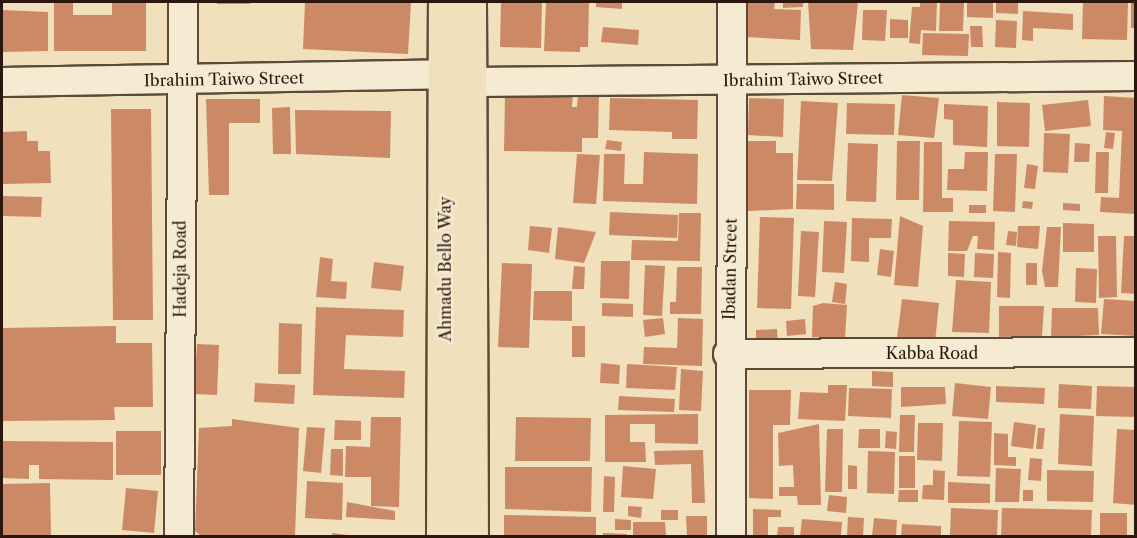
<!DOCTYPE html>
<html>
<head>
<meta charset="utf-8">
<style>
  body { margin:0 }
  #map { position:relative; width:1137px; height:538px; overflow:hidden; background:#f0e0bb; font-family:"Libre Caslon Text",serif }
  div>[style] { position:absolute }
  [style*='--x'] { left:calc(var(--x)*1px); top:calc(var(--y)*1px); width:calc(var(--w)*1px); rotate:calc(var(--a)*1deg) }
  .building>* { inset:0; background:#cc8966 }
  .roads { filter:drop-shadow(2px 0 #5c493a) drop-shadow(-2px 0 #5c493a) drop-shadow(0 2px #5c493a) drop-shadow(0 -2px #5c493a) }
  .minor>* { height:28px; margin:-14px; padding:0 14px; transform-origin:14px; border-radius:14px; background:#f5ebd3 }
  .major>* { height:33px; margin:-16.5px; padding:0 16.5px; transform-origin:16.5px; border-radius:16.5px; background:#f0e0bb }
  span { translate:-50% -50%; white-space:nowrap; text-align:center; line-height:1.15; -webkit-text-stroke:5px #f5ebd3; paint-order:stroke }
  .street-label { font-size:16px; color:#2b170f }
  .frame { position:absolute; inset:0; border:3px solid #2b170f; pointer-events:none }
</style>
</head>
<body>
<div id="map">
  <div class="building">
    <i style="clip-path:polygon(54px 2px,73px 2px,73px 15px,112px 15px,112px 2px,146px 2px,146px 51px,54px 51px)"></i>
    <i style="clip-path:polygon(217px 2px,250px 2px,250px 4px,217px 4px)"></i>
    <i style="clip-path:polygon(305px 2px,411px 2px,408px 54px,303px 49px)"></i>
    <i style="clip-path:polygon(501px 2px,542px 2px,541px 48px,500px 47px)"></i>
    <i style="clip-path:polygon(546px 2px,589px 2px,588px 47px,580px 47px,580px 52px,544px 51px)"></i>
    <i style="clip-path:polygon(596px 2px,622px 2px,622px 9px,596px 7px)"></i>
    <i style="clip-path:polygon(747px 2px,775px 2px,774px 9px,801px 10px,800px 40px,745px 37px)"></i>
    <i style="clip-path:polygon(783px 2px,803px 2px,803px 7px,783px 8px)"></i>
    <i style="clip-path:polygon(808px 2px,858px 2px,853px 50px,811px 49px)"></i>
    <i style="clip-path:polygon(920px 2px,937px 2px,936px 31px,921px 30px,920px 44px,909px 43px,912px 7px,920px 7px)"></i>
    <i style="clip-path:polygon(940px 2px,964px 2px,963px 31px,939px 31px)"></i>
    <i style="clip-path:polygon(967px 2px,993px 2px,993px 18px,967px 17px)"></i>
    <i style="clip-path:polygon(996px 2px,1018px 2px,1018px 14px,996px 13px)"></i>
    <i style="clip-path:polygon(1083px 2px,1128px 2px,1127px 40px,1082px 39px)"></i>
    <i style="clip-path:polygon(1131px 2px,1136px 2px,1136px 28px,1131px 28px)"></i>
    <i style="clip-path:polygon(2px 10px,48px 12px,48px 51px,2px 52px)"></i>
    <i style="clip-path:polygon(863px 10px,887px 10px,885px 41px,862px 40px)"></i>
    <i style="clip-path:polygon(1023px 11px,1073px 14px,1073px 30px,1033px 28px,1033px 41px,1022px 40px)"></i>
    <i style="clip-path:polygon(890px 19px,908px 20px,908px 38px,890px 38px)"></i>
    <i style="clip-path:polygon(996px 20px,1017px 21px,1016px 48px,995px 47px)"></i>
    <i style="clip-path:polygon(970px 26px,982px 26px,983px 47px,971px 47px)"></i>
    <i style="clip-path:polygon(603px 27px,639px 30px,638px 45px,601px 42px)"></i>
    <i style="clip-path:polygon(923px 33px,969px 34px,968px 56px,922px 55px)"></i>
    <i style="clip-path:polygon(550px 92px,573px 92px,572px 107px,577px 107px,578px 93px,599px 93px,598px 138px,582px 138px,582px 152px,504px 151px,505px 95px)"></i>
    <i style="clip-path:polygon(902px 95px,939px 98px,934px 138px,898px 135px)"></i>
    <i style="clip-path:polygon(1104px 96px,1136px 98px,1136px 214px,1100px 212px,1101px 197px,1119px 198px,1122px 131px,1103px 130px)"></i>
    <i style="clip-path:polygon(610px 98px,698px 100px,697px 139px,672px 139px,672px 132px,609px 130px)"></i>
    <i style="clip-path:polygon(749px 98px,784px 99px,783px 137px,748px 135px)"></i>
    <i style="clip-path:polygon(206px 99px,260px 99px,260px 123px,229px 123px,229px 195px,209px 195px)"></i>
    <i style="clip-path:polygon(1088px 100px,1091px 126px,1045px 131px,1042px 105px)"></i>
    <i style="clip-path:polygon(801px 101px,838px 103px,832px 181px,797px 180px)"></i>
    <i style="clip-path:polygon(997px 102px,1030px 103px,1029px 147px,997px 146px)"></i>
    <i style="clip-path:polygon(847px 103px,895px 104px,894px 135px,846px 134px)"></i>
    <i style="clip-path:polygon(944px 104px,988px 106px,987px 147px,953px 145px,953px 120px,944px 119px)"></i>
    <i style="clip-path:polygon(290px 107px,291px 154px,273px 154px,272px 108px)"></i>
    <i style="clip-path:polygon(111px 109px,151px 109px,153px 320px,113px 320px)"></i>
    <i style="clip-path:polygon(295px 110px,391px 111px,390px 158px,296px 154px)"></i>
    <i style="clip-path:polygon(27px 131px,27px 141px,38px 141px,38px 151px,50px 151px,51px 183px,2px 184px,2px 132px)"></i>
    <i style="clip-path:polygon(1106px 132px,1115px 133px,1113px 149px,1104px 148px)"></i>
    <i style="clip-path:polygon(1044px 133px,1070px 134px,1068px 173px,1043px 172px)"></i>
    <i style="clip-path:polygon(607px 140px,622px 142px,621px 151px,605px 149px)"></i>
    <i style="clip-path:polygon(748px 141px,776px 141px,776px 153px,793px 153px,793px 209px,748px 211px)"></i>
    <i style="clip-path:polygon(897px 141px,920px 141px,919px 200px,896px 200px)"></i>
    <i style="clip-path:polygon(924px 142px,942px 142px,942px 198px,953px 198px,953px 212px,923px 212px)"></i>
    <i style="clip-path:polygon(848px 143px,878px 144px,876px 202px,846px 201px)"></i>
    <i style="clip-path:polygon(1075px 143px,1090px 144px,1089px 162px,1074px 162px)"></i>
    <i style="clip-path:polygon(644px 152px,698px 154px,697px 204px,603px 201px,604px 154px,625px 154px,624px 184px,643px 184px)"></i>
    <i style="clip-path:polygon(965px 152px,988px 152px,987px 191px,947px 190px,948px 169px,964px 169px)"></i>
    <i style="clip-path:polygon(1096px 152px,1109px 152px,1108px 193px,1095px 193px)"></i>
    <i style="clip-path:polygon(577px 154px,600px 155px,596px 204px,573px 203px)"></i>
    <i style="clip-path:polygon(995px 154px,1017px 154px,1015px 212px,993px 211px)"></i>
    <i style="clip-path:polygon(1027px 164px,1038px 166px,1035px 189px,1024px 188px)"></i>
    <i style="clip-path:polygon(797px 184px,834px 184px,834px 210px,796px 209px)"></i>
    <i style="clip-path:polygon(2px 196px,42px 197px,41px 217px,2px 216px)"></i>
    <i style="clip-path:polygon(1023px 201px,1033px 202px,1032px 209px,1022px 208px)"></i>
    <i style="clip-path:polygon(1063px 203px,1080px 204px,1080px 211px,1063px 210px)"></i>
    <i style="clip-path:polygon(969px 205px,986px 205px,986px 213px,969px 213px)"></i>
    <i style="clip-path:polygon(610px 212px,678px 215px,677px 238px,609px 235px)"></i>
    <i style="clip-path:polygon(679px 213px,701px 213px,700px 261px,631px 260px,632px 240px,678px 241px)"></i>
    <i style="clip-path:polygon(900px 216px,923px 226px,918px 287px,894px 285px)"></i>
    <i style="clip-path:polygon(760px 217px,794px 218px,791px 309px,757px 308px)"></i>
    <i style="clip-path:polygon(852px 218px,892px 219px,891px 238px,869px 238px,869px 262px,851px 261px)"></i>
    <i style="clip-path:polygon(824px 221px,847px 222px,844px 273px,822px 272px)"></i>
    <i style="clip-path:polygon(949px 221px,995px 222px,994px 250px,977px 249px,978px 236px,973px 236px,967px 251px,948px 251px)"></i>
    <i style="clip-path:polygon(1063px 223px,1094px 224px,1094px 252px,1063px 252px)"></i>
    <i style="clip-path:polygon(530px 226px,552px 228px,549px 253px,528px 250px)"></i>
    <i style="clip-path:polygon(1018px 226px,1040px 226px,1038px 249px,1017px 247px)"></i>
    <i style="clip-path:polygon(558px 227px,596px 232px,584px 263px,555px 259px)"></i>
    <i style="clip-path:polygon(1047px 227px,1061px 227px,1058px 287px,1045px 287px,1042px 271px)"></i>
    <i style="clip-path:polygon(801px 231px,819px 232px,815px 297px,798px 296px)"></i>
    <i style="clip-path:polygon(1008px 231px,1017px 232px,1016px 246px,1006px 245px)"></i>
    <i style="clip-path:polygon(1098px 236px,1116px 236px,1117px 297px,1099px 298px)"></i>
    <i style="clip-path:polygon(1124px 236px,1136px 236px,1136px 294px,1121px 293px)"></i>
    <i style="clip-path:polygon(880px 249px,894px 251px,891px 277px,877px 275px)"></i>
    <i style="clip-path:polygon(998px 252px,1011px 253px,1010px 298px,997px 297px)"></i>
    <i style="clip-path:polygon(948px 253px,965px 254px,964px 277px,948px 276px)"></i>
    <i style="clip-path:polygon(975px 253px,994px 254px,993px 278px,974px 277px)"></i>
    <i style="clip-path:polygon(320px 257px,333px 259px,331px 281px,347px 282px,346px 299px,316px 297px)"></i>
    <i style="clip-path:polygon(601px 261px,630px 261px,629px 299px,600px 298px)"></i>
    <i style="clip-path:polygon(374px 262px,404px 266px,401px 291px,371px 288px)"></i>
    <i style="clip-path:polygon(502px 263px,532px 264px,529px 348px,498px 347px)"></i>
    <i style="clip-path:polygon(1026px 263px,1037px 263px,1037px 285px,1026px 285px)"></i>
    <i style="clip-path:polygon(645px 265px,665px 266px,662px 316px,643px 315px)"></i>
    <i style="clip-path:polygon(574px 266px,585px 267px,584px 289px,572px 289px)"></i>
    <i style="clip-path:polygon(677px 267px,702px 267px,701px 314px,670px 314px,670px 302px,676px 302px)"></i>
    <i style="clip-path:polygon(1076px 268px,1097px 269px,1096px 303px,1075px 302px)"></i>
    <i style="clip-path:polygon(956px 280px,991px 282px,989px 333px,952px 332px)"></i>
    <i style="clip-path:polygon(835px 282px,847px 284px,845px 304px,832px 302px)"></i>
    <i style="clip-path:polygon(534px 291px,572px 291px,572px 321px,533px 320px)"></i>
    <i style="clip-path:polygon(902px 299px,939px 303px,935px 342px,897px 338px)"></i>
    <i style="clip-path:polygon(1104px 299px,1136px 301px,1136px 336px,1101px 334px)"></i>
    <i style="clip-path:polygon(602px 303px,633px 304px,633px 317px,602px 316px)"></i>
    <i style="clip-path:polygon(823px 303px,847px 305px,845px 339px,812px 337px,813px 306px)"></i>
    <i style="clip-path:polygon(999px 306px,1044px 306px,1042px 336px,999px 337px)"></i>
    <i style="clip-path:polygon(316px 307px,404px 310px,403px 337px,346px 335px,344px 369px,405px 371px,404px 398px,313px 395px)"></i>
    <i style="clip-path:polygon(1052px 308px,1098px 308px,1099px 335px,1051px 337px)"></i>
    <i style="clip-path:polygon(663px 318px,665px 334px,645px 337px,643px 320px)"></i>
    <i style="clip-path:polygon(678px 318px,703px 319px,702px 366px,643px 364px,644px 347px,677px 348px)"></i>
    <i style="clip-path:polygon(805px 319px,806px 334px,787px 336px,786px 321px)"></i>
    <i style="clip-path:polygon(279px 323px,302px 324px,301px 374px,278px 374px)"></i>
    <i style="clip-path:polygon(116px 326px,116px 343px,152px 343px,153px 407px,114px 407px,115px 420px,2px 421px,2px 328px)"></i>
    <i style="clip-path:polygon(572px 326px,585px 326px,585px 357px,572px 357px)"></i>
    <i style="clip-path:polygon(777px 329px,778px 343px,756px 343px,756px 330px)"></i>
    <i style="clip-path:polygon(197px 344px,219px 345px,217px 395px,194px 394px)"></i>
    <i style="clip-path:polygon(601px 363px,620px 365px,619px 384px,600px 383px)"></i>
    <i style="clip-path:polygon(627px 364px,677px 367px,675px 390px,626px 388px)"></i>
    <i style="clip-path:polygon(681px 369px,703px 371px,701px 411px,679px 410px)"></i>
    <i style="clip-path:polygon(872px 371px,893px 372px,893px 387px,872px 386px)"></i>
    <i style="clip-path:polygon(255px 383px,295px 385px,294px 404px,254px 402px)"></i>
    <i style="clip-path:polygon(955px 383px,991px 387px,988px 419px,952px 416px)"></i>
    <i style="clip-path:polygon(1059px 384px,1092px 386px,1091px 409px,1058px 408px)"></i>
    <i style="clip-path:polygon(828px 385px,847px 385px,845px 421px,798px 419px,800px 392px,828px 393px)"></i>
    <i style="clip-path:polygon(996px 386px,1045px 388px,1044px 404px,996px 402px)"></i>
    <i style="clip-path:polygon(1097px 386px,1136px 387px,1136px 417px,1096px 416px)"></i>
    <i style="clip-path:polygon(901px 387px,945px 387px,946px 404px,901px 407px)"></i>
    <i style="clip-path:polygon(849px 388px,892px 389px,891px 418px,848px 416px)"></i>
    <i style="clip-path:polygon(749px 390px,791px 390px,790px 425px,773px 425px,773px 499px,749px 498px)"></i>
    <i style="clip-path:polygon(619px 396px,675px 399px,674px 412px,618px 410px)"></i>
    <i style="clip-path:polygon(698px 414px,698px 444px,655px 443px,655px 424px,630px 424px,630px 442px,645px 442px,646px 462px,605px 462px,605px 415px)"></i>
    <i style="clip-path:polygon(1060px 414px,1094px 416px,1092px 466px,1058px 464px)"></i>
    <i style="clip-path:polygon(900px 415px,915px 415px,914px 452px,899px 452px)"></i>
    <i style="clip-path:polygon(371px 417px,401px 417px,399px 507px,371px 506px,371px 477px,345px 477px,346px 446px,370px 447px)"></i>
    <i style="clip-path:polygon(516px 417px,591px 418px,590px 461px,515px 461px)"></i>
    <i style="clip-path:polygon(232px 419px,299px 428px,295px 536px,201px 536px,195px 531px,199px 428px,232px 426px)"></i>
    <i style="clip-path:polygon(335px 420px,361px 421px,361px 440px,334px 440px)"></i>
    <i style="clip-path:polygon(959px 421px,992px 422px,990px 477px,957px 476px)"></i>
    <i style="clip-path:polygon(1014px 422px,1036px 425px,1033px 449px,1011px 446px)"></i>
    <i style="clip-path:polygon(918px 423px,943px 423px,942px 461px,917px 460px)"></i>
    <i style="clip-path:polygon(819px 424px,821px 505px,798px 505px,797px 496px,779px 496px,779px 487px,794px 487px,793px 465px,779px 466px,778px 433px)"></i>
    <i style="clip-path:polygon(307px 427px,325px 428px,321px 473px,303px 471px)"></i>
    <i style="clip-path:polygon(1038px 428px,1045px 428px,1043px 449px,1036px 449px)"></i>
    <i style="clip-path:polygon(827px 429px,843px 429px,842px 492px,825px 492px)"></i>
    <i style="clip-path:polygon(859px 429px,880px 429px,880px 448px,858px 448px)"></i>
    <i style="clip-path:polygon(1117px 429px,1136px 430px,1136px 505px,1113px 503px)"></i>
    <i style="clip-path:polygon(116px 431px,161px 431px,161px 475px,116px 475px)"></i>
    <i style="clip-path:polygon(886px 431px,897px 432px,896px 449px,885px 448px)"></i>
    <i style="clip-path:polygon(994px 433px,1008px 434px,1008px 457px,1016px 457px,1016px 466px,994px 465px)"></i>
    <i style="clip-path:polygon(2px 441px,113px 442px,113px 480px,39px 479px,39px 465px,29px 465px,29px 479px,2px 478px)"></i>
    <i style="clip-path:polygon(331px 449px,343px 449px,343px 476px,330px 475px)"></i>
    <i style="clip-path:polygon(703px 450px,705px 503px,692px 503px,691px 464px,655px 465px,654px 451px)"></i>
    <i style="clip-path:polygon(868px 451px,895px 452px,894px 494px,867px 493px)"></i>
    <i style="clip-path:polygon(899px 456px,915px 456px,915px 488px,899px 488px)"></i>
    <i style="clip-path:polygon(1030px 458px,1042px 459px,1041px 481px,1028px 480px)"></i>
    <i style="clip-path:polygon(848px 465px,857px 466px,857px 489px,848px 489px)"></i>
    <i style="clip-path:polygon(623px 466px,656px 469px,653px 499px,621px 497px)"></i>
    <i style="clip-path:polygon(505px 467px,592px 467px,591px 512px,505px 509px)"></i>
    <i style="clip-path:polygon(996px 468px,1021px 469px,1019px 502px,995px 502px)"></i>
    <i style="clip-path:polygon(933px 470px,945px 471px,944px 500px,922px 499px,923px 485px,933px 485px)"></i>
    <i style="clip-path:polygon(1047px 470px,1094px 471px,1093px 502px,1047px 501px)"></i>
    <i style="clip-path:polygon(604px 476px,615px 477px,614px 512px,603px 512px)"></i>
    <i style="clip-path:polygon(307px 481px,343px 483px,342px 520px,305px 518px)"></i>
    <i style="clip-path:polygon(948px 482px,990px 484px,990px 503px,948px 503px)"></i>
    <i style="clip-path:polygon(50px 483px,51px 536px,2px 536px,2px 484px)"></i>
    <i style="clip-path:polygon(126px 488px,158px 491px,154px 533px,122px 530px)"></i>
    <i style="clip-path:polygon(899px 490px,918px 490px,918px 502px,898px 502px)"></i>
    <i style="clip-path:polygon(1023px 490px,1033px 490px,1033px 501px,1023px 501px)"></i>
    <i style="clip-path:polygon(829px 495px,847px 497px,846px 513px,827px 511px)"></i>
    <i style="clip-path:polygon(347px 502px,395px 511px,395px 520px,346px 517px)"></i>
    <i style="clip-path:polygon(628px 506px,642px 507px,641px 518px,628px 516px)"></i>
    <i style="clip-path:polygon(951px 508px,998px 510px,997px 536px,950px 536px)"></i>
    <i style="clip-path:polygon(1002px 508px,1092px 510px,1091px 536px,1001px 536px)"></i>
    <i style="clip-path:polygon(753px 509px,781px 510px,781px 517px,768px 517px,768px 536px,753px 536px)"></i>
    <i style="clip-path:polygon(661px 510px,678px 510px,678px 520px,661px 520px)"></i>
    <i style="clip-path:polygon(1100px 513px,1127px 513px,1127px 536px,1100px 536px)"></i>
    <i style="clip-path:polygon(504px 515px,596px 517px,596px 536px,504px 536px)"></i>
    <i style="clip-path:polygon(686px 516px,707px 516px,707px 536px,687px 536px)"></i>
    <i style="clip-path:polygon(848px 517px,864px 518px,863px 536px,847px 536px)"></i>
    <i style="clip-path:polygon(874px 518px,897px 520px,896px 536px,872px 536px)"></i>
    <i style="clip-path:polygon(615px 519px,631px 520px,631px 530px,615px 530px)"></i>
    <i style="clip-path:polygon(802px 519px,842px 522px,841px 536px,800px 536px)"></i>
    <i style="clip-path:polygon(633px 522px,665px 522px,666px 536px,633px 536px)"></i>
    <i style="clip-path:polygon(902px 524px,941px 526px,941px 536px,901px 536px)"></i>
    <i style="clip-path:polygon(778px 527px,794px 527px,794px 536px,777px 536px)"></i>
    <i style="clip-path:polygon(332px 533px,348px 535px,348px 536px,332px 536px)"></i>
    <i style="clip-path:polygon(603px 533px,627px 534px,627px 536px,603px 536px)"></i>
  </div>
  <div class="roads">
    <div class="minor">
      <i style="--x:2;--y:82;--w:443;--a:-1"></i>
      <i style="--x:470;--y:82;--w:666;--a:-0.52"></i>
      <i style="--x:728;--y:354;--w:408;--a:-0.3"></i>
      <i style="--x:179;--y:536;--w:534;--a:-89.57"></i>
      <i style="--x:731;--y:536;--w:534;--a:-89.89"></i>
    </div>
    <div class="major">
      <i style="--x:469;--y:2;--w:534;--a:89.79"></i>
      <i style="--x:443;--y:536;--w:534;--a:-89.79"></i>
    </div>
  </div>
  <div class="street-label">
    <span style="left:224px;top:79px;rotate:-1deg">Ibrahim Taiwo Street</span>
    <span style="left:803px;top:79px;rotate:-1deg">Ibrahim Taiwo Street</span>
    <span style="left:180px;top:269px;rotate:-90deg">Hadeja Road</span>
    <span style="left:445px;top:269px;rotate:-90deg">Ahmadu Bello Way</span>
    <span style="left:730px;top:269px;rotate:-89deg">Ibadan Street</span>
    <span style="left:932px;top:353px">Kabba Road</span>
  </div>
  <div class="frame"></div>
</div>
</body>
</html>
